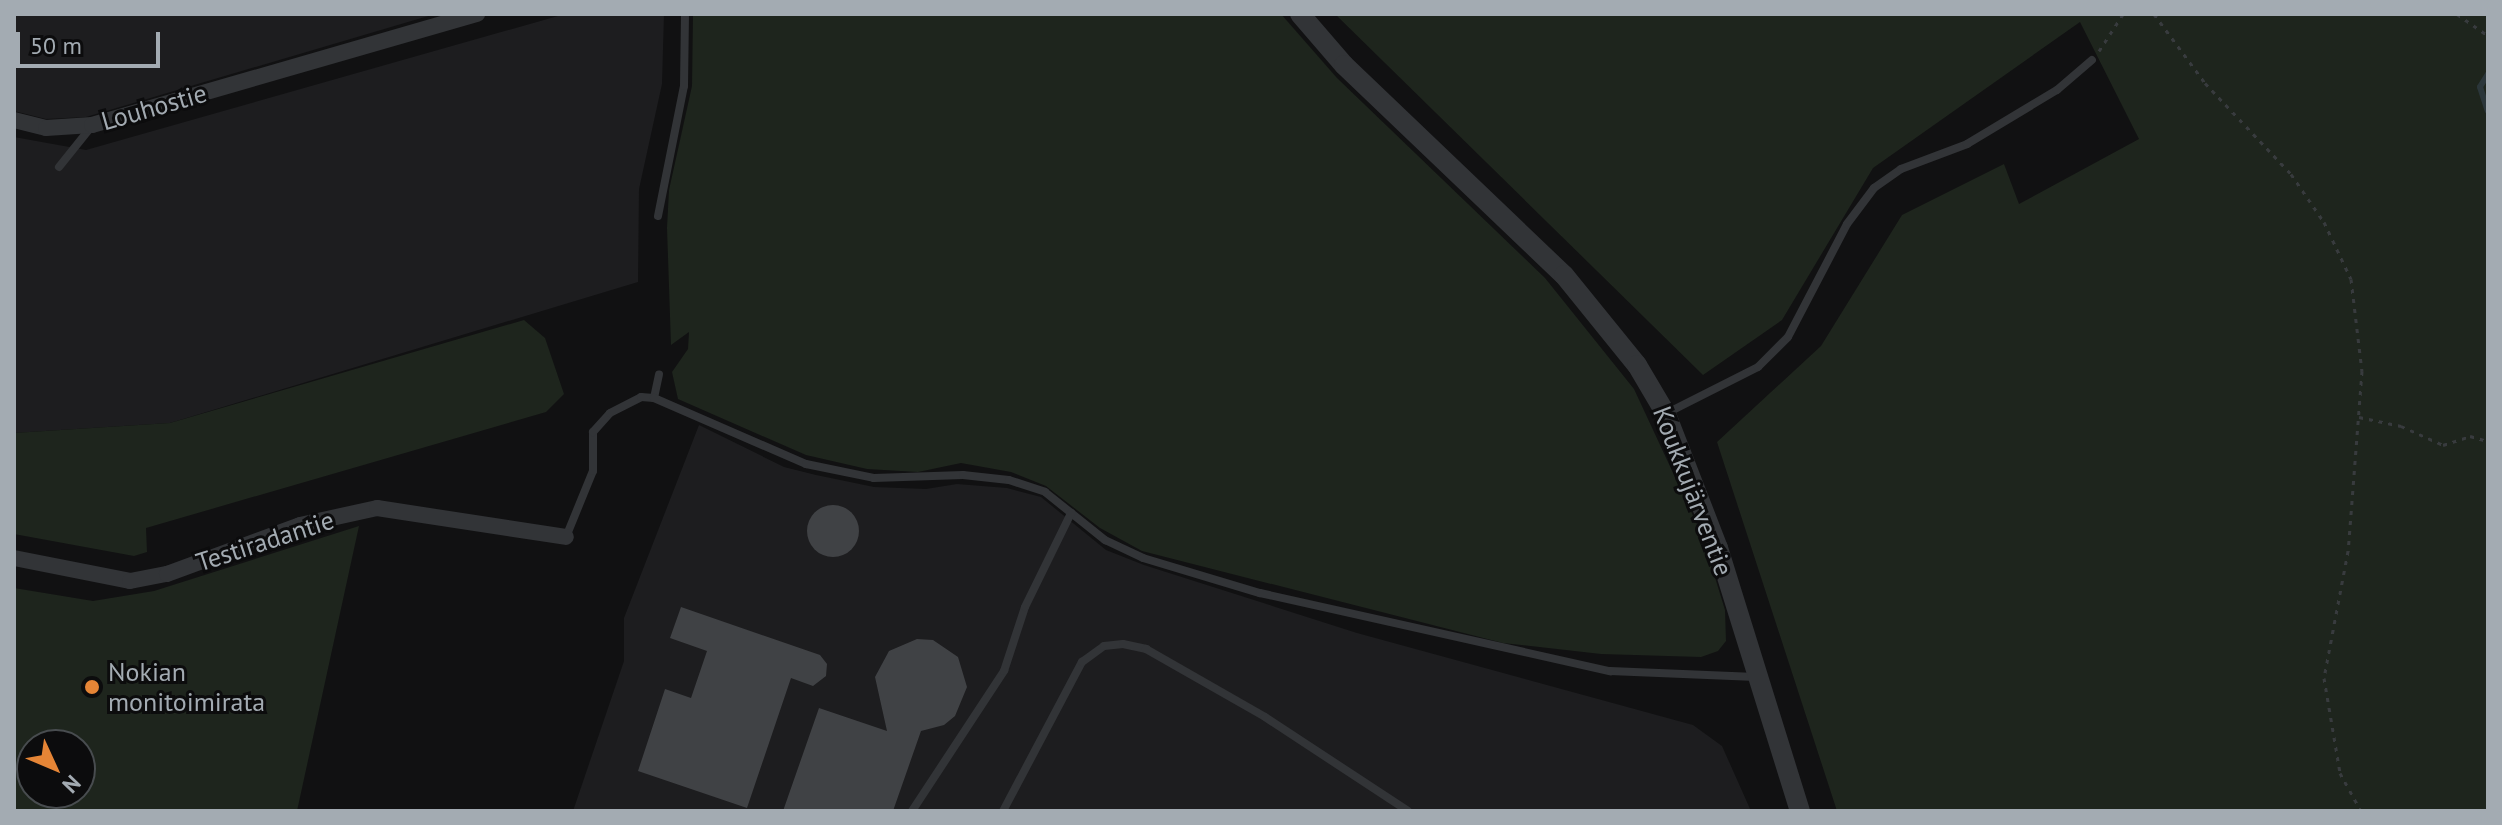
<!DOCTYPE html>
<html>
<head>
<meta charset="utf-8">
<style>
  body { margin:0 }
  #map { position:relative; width:2502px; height:825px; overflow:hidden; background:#111112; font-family:"PT Sans",sans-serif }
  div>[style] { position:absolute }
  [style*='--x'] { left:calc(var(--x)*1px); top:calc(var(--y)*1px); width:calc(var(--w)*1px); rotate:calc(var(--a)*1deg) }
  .built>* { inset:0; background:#1d1d1f }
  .green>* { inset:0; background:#1e251d }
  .stream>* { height:6px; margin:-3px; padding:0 3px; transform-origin:3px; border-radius:3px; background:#2b363a }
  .building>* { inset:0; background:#404245 }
  .round { border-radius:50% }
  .path>* { height:3px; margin-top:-1.5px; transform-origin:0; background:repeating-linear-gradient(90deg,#383b3e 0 4px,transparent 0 10px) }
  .service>* { height:8px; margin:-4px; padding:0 4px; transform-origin:4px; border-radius:4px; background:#323437 }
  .minor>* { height:16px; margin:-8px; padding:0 8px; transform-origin:8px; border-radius:8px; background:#323437 }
  .tertiary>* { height:20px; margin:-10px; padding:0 10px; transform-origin:10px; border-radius:10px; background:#323437 }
  .dots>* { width:22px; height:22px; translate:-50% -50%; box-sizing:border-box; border:4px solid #0c0c0d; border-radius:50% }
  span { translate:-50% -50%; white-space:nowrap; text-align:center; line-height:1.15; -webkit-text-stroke:6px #0c0c0d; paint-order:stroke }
  .street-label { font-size:26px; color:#a3abb2 }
  .poi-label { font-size:26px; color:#a3abb2 }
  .left { translate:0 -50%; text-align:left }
  .frame { position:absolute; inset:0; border:16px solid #a3abb2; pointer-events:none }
  .north { position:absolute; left:16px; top:729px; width:80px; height:80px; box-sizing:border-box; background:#0c0c0d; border:2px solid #484c4f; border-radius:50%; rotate:134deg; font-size:22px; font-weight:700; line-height:32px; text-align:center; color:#a3abb2 }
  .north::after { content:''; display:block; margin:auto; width:28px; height:36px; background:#e58536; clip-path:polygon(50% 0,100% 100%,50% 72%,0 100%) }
  .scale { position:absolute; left:16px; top:32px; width:144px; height:36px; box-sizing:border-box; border:4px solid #a3abb2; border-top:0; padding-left:10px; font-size:24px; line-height:28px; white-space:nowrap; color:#a3abb2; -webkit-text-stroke:6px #0c0c0d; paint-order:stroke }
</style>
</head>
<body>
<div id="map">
  <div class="built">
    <i style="clip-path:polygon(14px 14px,435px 14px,86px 117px,46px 119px,14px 111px)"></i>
    <i style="clip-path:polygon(565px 14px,664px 14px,662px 84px,639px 189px,638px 282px,170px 423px,14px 433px,14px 137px,86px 150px)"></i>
    <i style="clip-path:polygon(699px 425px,784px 467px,816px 475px,874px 487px,926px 489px,957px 484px,1007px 488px,1041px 497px,1106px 550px,1144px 565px,1357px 633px,1693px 725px,1722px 746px,1751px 811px,573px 811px,624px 661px,624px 618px)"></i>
  </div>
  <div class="green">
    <i style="clip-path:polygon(693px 14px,1281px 14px,1337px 78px,1545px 278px,1634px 389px,1702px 535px,1725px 610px,1726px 641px,1718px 651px,1701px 657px,1601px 654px,1503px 643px,1142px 551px,1100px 528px,1046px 486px,1011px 472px,961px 463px,918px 472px,867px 469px,806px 455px,678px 399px,672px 372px,688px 349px,689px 332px,671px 345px,667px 228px,669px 190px,692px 86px)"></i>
    <i style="clip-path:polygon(1335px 14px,2488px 14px,2488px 811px,1837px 811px,1717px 442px,1821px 346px,1902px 215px,2004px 164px,2019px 204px,2139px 139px,2080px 22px,1873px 168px,1782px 320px,1703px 375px)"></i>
    <i style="clip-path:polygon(524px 320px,545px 338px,564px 394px,546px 412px,146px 528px,147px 552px,134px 556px,14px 534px,14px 433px,170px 423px)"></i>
    <i style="clip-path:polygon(evenodd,359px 526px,297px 811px,14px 811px,14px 588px,93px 601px,154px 591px,359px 526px,32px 745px,80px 745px,80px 793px,32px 793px,32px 745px)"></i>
  </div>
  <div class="stream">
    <i style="--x:2488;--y:74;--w:15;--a:122"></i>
    <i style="--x:2480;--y:87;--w:25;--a:72"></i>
  </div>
  <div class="building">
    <i class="round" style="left:807px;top:505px;width:52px;height:52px"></i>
    <i style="clip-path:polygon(681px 607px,820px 655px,827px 664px,826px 676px,813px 686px,791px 678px,747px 808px,638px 771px,665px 689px,691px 698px,707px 651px,670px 638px)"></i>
    <i style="clip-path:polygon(917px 639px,933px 640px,958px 657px,967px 687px,955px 716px,944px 725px,921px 731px,893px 811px,783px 811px,819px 708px,887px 731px,875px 677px,889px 651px)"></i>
  </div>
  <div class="path">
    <i style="--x:2154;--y:14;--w:86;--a:53.5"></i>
    <i style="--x:2205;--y:83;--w:125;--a:46.6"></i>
    <i style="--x:2291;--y:174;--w:58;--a:55.5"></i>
    <i style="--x:2324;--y:222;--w:63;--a:64.7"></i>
    <i style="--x:2351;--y:279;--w:93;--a:83.2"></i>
    <i style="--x:2362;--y:371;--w:181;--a:94.4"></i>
    <i style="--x:2348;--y:551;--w:129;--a:100.7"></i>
    <i style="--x:2324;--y:678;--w:96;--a:80.4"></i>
    <i style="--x:2340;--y:773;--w:43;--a:61.1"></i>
    <i style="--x:2457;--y:14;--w:38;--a:35"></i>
    <i style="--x:2099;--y:51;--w:44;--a:-57"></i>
    <i style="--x:2359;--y:417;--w:43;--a:12.1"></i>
    <i style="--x:2401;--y:426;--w:46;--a:24.3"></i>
    <i style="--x:2443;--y:445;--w:28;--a:-18"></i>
    <i style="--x:2470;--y:436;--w:19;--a:16"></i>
  </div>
  <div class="service">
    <i style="--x:59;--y:167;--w:51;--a:-51.3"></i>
    <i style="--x:658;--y:216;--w:133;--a:-78.7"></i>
    <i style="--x:684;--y:86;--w:72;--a:-89.2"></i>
    <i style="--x:654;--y:398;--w:24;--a:-78"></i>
    <i style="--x:1667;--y:413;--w:102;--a:-26.8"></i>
    <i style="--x:1758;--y:367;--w:42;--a:-45"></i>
    <i style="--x:1788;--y:337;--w:127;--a:-62.4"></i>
    <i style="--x:1847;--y:224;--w:45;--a:-53.1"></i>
    <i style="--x:1874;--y:188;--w:33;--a:-35"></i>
    <i style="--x:1901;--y:169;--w:71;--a:-20.7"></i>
    <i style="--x:1967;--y:144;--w:105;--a:-31"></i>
    <i style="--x:2057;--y:90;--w:46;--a:-40.6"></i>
    <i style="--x:566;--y:537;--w:71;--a:-67.8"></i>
    <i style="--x:593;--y:471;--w:39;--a:-90"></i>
    <i style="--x:593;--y:432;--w:25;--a:-48"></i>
    <i style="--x:610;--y:413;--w:35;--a:-27"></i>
    <i style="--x:641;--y:397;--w:13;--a:4"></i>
    <i style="--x:654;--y:398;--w:166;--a:23.5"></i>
    <i style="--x:806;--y:464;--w:69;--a:11.6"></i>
    <i style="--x:874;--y:478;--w:89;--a:-1.9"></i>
    <i style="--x:963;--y:475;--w:46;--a:6.2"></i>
    <i style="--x:1009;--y:480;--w:38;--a:18"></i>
    <i style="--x:1045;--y:492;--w:77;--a:38.7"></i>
    <i style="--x:1105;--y:540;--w:42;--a:25.3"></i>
    <i style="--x:1143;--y:558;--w:122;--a:16.7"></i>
    <i style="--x:1260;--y:593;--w:359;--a:12.6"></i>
    <i style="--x:1610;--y:671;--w:146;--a:2.4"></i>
    <i style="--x:912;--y:811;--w:168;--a:-56.7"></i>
    <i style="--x:1004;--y:671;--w:67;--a:-71.8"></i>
    <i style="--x:1025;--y:607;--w:105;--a:-63.9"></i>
    <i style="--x:1003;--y:811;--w:169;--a:-62.1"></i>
    <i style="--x:1082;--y:662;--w:27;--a:-36"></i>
    <i style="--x:1104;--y:646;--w:19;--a:-6"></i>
    <i style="--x:1123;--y:644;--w:24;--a:12"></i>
    <i style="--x:1146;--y:649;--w:137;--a:29.7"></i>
    <i style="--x:1265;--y:717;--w:171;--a:33.3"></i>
  </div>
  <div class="minor">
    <i style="--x:14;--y:120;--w:33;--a:14"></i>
    <i style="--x:46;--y:128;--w:46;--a:-3.7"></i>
    <i style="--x:92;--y:125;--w:401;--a:-16.1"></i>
    <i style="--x:14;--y:558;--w:118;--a:11.2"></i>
    <i style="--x:130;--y:581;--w:38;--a:-11"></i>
    <i style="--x:167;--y:574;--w:142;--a:-20.2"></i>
    <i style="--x:300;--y:525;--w:79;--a:-12.4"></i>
    <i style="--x:377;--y:508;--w:191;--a:8.7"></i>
  </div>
  <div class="tertiary">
    <i style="--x:1300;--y:14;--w:67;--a:49.2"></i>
    <i style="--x:1344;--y:65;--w:304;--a:43.7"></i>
    <i style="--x:1564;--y:275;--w:116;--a:51"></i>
    <i style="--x:1637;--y:365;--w:57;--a:59.4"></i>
    <i style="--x:1666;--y:414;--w:144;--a:68.8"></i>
    <i style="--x:1718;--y:548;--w:275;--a:72.7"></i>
  </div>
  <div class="dots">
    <i style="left:92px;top:687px;background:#e58536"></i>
  </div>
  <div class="street-label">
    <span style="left:154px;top:107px;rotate:-16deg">Louhostie</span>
    <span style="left:1693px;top:491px;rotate:69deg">Koukkujärventie</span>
    <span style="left:265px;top:541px;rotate:-18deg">Testiradantie</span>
  </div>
  <div class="poi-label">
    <span class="left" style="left:108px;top:687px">Nokian<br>monitoimirata</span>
  </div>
  <div class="frame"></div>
  <div class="north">N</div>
  <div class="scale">50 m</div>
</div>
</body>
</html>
